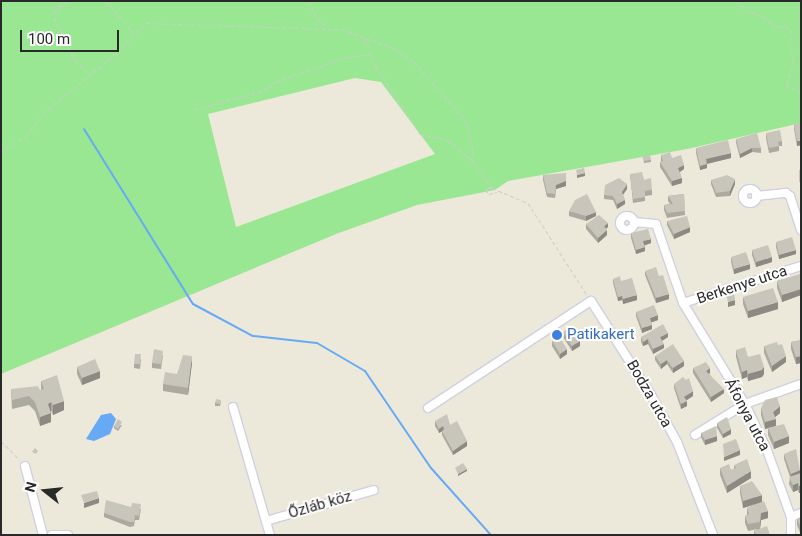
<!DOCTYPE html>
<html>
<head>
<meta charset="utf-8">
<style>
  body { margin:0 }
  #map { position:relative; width:802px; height:536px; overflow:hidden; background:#ece9da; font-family:Roboto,sans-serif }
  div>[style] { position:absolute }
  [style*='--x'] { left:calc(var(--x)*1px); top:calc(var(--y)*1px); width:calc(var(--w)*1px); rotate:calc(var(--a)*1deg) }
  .green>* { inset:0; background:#99e792 }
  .water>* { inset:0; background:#66aaf6 }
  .stream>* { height:2px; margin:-1px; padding:0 1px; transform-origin:1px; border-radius:1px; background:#66aaf6 }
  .path>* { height:1px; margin-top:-0.5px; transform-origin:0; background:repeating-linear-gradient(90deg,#ccc 0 4px,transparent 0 6.5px) }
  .roads { filter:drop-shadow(1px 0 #d0cfe3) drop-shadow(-1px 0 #d0cfe3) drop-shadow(0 1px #d0cfe3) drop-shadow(0 -1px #d0cfe3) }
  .minor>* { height:8px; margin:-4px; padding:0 4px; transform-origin:4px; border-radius:4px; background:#fff }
  .minor>.ring { margin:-4px; padding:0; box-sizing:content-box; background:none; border:8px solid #fff; border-radius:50% }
  .wall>* { inset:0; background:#aca9a0 }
  .shaded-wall>* { inset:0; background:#8c8a82 }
  .building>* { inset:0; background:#c8c5ba }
  .dots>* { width:14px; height:14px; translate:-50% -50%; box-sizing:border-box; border:2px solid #fff; border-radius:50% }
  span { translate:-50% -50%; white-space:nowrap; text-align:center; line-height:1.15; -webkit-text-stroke:4px #fff; paint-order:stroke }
  .street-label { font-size:15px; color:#292929 }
  .shop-label { font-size:15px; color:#366cbe }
  .left { translate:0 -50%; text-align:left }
  .frame { position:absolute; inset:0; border:2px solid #292929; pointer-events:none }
  .north { position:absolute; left:20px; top:466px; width:50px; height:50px; -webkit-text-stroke:4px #fff; paint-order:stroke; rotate:286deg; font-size:14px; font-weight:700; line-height:20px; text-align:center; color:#292929 }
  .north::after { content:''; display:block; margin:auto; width:18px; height:22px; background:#292929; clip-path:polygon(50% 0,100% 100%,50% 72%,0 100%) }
  .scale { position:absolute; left:20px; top:30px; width:99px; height:22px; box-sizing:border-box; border:2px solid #292929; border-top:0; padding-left:6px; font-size:15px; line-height:18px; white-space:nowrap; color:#292929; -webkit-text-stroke:4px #fff; paint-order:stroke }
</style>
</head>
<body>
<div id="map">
  <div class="green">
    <i style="clip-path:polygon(evenodd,1px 1px,801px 1px,801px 123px,687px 149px,508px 181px,495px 190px,417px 205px,336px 234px,1px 374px,1px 1px,355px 78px,381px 82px,435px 154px,236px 227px,208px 114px,355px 78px)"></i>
  </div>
  <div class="water">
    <i style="clip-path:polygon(111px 413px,116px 419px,110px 434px,94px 441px,86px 439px,101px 415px)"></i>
  </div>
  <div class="stream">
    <i style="--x:84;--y:129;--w:206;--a:58.1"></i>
    <i style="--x:193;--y:304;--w:68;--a:28.1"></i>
    <i style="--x:253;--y:336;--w:64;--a:6.2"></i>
    <i style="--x:317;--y:343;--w:56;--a:30.3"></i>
    <i style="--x:365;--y:371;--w:117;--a:55.8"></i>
    <i style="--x:431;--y:468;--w:90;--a:48.2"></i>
  </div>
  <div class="path">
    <i style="--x:68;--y:1;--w:17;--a:144"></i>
    <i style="--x:54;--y:11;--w:7;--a:90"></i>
    <i style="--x:54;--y:18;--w:47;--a:63.4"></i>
    <i style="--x:75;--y:60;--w:20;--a:45"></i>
    <i style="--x:106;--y:1;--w:41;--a:48.9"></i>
    <i style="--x:308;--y:1;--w:20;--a:63"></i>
    <i style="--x:317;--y:19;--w:14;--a:36"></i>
    <i style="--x:737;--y:1;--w:12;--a:48"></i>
    <i style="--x:745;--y:10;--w:19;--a:21"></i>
    <i style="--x:763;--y:17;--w:16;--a:38"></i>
    <i style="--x:776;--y:27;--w:9;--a:-6"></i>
    <i style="--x:785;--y:26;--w:9;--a:36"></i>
    <i style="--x:792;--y:31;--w:13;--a:99"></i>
    <i style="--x:790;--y:44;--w:17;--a:77"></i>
    <i style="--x:794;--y:61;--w:25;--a:108"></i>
    <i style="--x:786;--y:85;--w:17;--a:25"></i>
    <i style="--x:366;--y:38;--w:29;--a:20"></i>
    <i style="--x:393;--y:48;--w:25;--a:34"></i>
    <i style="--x:414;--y:62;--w:71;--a:48.4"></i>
    <i style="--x:461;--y:115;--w:15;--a:62"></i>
    <i style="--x:468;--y:128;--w:25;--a:78"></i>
    <i style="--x:473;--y:152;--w:6;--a:108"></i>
    <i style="--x:195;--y:109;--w:71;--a:-14.6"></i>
    <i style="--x:264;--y:91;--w:15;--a:-37"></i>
    <i style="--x:276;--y:82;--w:75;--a:-19.4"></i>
    <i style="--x:347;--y:57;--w:23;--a:-7"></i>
    <i style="--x:1;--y:151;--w:29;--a:-31"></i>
    <i style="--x:26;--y:136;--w:35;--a:-51"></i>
    <i style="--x:48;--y:109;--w:77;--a:-39.2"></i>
    <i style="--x:108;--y:60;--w:53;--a:-44.2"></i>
    <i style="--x:146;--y:23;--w:196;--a:1.8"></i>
    <i style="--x:342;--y:29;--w:25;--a:21"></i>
    <i style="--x:365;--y:38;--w:30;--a:69"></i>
    <i style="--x:376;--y:66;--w:81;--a:57.1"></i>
    <i style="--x:420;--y:134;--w:29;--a:12"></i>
    <i style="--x:448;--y:140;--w:30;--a:40"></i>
    <i style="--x:471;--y:159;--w:36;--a:54"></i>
    <i style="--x:492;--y:188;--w:39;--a:23"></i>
    <i style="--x:528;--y:203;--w:109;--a:57.3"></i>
    <i style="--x:491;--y:188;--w:6;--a:171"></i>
    <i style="--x:485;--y:189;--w:6;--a:51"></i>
    <i style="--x:489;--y:194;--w:8;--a:-14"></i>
    <i style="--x:1;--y:441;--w:27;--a:45"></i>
  </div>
  <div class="roads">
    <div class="minor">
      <i class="ring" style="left:743px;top:189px;width:6px;height:6px"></i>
      <i style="--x:756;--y:196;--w:30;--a:-6"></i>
      <i style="--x:786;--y:193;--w:5;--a:37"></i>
      <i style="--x:790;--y:196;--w:36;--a:72"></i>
      <i class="ring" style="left:620px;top:216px;width:6px;height:6px"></i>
      <i style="--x:634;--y:222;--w:22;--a:5"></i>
      <i style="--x:656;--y:224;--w:83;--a:71.1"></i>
      <i style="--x:683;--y:303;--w:119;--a:58.5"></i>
      <i style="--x:745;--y:404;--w:51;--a:64.4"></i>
      <i style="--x:767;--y:450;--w:71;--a:70.3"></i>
      <i style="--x:791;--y:517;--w:18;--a:90"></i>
      <i style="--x:683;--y:303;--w:124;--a:-17.4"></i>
      <i style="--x:233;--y:407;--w:133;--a:73.9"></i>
      <i style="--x:428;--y:408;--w:195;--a:-33.3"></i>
      <i style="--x:591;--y:301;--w:112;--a:57.4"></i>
      <i style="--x:651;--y:395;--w:54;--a:61"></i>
      <i style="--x:677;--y:442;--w:100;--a:68.8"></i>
      <i style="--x:695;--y:435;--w:59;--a:-31.8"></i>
      <i style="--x:745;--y:404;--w:59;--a:-19.7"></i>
      <i style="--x:25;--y:466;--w:71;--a:75.4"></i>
      <i style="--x:791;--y:517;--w:11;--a:-22"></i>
      <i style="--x:266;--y:521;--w:112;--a:-16"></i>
      <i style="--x:52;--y:535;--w:16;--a:0"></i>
    </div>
  </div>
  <div class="wall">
    <i style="clip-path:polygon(801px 123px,801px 145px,797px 146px,794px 129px,794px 125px)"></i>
    <i style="clip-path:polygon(766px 133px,782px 141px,782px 146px,779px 146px,779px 151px,769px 153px,766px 138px)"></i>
    <i style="clip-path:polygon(736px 139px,761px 148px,761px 153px,752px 152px,740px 158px,736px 143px)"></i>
    <i style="clip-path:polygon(696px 148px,731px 158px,707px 164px,707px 168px,700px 170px,696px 153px)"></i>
    <i style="clip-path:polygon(661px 155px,672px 158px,684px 169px,680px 172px,682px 183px,672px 186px,660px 167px,660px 162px,661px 162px)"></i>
    <i style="clip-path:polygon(643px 156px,651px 160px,651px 162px,644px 163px)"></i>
    <i style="clip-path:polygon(630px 174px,652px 190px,652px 195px,645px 196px,645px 201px,633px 203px)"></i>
    <i style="clip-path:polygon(543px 175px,566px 178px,566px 186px,556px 189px,555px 198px,547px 197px,543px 180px)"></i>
    <i style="clip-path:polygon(711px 180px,735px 184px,730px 196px,716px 197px,711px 184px)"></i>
    <i style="clip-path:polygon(627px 189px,623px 195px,625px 204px,617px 209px,613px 200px,604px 199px,604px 195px)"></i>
    <i style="clip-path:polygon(684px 194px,685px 215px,667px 218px,664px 210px,664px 205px,670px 204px,668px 201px,668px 196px)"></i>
    <i style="clip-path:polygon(569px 211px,596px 216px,586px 221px,569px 216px)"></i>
    <i style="clip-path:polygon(667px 221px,690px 232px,674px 239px,667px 225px)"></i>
    <i style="clip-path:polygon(586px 224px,608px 227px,606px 229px,607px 235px,598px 243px,586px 229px)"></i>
    <i style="clip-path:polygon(631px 233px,651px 243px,645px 245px,645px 251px,636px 254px,631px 238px)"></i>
    <i style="clip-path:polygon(776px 242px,796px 254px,779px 259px,776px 247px)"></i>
    <i style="clip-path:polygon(752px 250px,772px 262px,756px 267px,752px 255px)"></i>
    <i style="clip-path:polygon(731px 257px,750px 269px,734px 274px,731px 262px)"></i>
    <i style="clip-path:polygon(645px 271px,669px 299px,656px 303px,645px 275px)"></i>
    <i style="clip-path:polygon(801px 274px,801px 295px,782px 302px,777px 288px,777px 281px)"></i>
    <i style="clip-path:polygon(613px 279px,621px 281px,637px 300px,623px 304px,622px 300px,618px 301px,613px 283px)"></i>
    <i style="clip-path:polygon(743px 297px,778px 309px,748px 318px,743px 304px)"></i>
    <i style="clip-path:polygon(636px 312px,658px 320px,651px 322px,652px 329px,642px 333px,636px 316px)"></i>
    <i style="clip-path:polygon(563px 332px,580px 346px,572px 351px,563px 337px)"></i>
    <i style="clip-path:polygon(641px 337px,668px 337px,662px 341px,664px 348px,653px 354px,648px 344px,643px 346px,641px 342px)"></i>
    <i style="clip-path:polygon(801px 340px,801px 363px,796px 364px,791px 349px,791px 342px)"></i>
    <i style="clip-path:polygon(552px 341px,567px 354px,560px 359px,552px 346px)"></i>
    <i style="clip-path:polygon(764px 346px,786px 362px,772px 372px,764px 353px)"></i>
    <i style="clip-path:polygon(736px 350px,748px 357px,764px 374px,762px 377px,748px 381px,747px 377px,742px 379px,736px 357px)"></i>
    <i style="clip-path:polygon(163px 355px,161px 369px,152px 368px,152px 363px)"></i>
    <i style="clip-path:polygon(655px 356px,684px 366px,673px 373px,667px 364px,661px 369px,655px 360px)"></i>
    <i style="clip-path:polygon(141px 359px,140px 369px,134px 368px,134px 364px)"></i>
    <i style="clip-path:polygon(192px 363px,188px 395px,163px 391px,163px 384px,177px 374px)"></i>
    <i style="clip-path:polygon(77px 367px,100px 378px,82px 385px,77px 374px)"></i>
    <i style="clip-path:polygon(693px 368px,710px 373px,709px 374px,724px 393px,711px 402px,693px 373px)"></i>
    <i style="clip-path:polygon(41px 381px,64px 410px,53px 415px,51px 411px,51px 422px,40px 426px,35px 411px,29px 405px,12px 409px,11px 389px,40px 390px,41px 390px)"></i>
    <i style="clip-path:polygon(674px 384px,693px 396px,686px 400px,687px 406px,681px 409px,674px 388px)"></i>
    <i style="clip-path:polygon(221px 402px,220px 406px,215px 406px,215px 403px)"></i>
    <i style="clip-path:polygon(761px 408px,780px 413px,775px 417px,776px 426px,765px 429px,761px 415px)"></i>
    <i style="clip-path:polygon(435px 421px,450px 425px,467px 446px,453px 455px,442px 435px,442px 431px,439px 433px,435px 426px)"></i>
    <i style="clip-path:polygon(717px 423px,731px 434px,723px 438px,717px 428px)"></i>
    <i style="clip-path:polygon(122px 425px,118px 431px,114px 428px,114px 426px)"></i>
    <i style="clip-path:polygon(768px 428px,789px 443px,774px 449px,768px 435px)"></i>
    <i style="clip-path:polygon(701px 433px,717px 441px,705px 445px,701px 437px)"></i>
    <i style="clip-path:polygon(784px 454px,801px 473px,801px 493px,799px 493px,798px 490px,793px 492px,789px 484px,790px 477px,784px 459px)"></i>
    <i style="clip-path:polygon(734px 465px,751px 478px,727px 493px,720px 475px,720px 468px,731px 470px,734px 469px)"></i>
    <i style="clip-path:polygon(740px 486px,762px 502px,768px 518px,761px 520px,760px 529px,770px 535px,754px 535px,754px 531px,758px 529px,748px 531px,745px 523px,745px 516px,747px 515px,747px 508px,759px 503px,743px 508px,740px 493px)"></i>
    <i style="clip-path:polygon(141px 509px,139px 520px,135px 520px,134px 526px,130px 527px,104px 517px,104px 513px)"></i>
    <i style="clip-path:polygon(801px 517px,801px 535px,797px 525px,797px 519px)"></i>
  </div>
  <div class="shaded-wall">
    <i style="clip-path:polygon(797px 141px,801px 141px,801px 145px,797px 146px)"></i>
    <i style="clip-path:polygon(752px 148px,752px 152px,740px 158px,740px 154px)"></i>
    <i style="clip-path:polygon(731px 153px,731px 158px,706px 164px,706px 159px)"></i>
    <i style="clip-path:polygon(707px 164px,707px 168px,700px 170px,700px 166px)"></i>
    <i style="clip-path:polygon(684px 165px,684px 169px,678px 173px,678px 168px)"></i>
    <i style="clip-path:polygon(566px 173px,566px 186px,556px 189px,555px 198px,556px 185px)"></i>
    <i style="clip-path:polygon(585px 173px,585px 176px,577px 178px,577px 175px)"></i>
    <i style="clip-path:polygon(682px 178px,682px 183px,672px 186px,672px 181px)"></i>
    <i style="clip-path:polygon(735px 179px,735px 184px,730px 196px,730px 191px)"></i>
    <i style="clip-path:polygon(627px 184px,627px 189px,622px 196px,622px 192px)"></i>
    <i style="clip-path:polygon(625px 200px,625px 204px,617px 209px,617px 204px)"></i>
    <i style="clip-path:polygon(596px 212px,596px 216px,586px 221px,586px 216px)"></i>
    <i style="clip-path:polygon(608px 223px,608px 227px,604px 230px,604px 226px)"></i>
    <i style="clip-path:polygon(690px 227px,690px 232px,674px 239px,674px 234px)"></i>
    <i style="clip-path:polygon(607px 230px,607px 235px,598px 243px,598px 238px)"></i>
    <i style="clip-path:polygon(651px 239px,651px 243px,643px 246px,643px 241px)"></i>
    <i style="clip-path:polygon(645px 247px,645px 251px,636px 254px,636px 250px)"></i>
    <i style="clip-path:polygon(796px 250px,796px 254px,779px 259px,779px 255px)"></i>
    <i style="clip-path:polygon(772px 257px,772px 262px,756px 267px,756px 262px)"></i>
    <i style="clip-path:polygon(750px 264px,750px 269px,734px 274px,734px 269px)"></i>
    <i style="clip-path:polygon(801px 289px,801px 295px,782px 302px,782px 295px)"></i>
    <i style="clip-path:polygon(669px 294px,669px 299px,656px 303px,656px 298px)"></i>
    <i style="clip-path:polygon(637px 295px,637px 300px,623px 304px,623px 299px)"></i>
    <i style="clip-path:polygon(622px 296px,622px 300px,618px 301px,618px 297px)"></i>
    <i style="clip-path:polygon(735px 300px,735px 305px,728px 307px,728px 302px)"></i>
    <i style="clip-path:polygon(778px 302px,778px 309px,748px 318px,748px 311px)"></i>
    <i style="clip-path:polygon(658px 315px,658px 320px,650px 323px,650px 318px)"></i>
    <i style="clip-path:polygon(652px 325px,652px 329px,642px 333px,642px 328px)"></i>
    <i style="clip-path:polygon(668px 333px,668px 337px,660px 342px,660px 337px)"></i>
    <i style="clip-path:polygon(648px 339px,648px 344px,643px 346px,643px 342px)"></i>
    <i style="clip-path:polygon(580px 341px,580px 346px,572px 351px,572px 346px)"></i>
    <i style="clip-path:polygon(664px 344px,664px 348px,653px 354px,653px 349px)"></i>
    <i style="clip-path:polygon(567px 349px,567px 354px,560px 359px,560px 354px)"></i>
    <i style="clip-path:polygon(192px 356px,192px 363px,188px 395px,188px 388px)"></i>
    <i style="clip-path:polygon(786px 356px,786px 362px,772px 372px,772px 366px)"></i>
    <i style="clip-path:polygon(801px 356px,801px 363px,796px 364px,796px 357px)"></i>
    <i style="clip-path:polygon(667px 360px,667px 364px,661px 369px,661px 364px)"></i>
    <i style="clip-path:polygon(684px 361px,684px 366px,673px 373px,673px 368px)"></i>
    <i style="clip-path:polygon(764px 367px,764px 374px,762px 377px,748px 381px,748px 374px)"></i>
    <i style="clip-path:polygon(710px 368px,710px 373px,706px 376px,706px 371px)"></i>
    <i style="clip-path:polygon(747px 370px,747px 377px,742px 379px,742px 372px)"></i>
    <i style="clip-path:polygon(100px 371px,100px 378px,82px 385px,82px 378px)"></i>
    <i style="clip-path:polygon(724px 389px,724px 393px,711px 402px,711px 397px)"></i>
    <i style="clip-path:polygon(693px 391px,693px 396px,684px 402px,684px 397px)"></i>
    <i style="clip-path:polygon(64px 401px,64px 410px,53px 415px,53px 405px)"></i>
    <i style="clip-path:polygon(687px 401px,687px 406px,681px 409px,681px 404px)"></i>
    <i style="clip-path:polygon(51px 402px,51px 411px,48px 413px,48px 404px)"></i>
    <i style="clip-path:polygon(780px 406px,780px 413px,773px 419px,773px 412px)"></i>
    <i style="clip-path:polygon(51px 413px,51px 422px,40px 426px,40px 417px)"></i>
    <i style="clip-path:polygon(776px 419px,776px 426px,765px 429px,765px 422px)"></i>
    <i style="clip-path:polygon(443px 426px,443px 431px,439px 433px,439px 429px)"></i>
    <i style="clip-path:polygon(731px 429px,731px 434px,723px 438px,723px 434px)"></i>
    <i style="clip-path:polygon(717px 436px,717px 441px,705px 445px,705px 440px)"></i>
    <i style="clip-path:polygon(789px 436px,789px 443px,774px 449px,774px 442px)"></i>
    <i style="clip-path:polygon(467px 441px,467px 446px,453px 455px,453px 451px)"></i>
    <i style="clip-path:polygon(740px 450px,740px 455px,724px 461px,724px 457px)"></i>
    <i style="clip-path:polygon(467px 469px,467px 471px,458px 476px,458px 474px)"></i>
    <i style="clip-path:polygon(800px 470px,800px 475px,791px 479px,791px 474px)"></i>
    <i style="clip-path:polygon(751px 471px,751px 478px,727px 493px,727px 486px)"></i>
    <i style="clip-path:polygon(798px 483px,798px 490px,793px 492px,793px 485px)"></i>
    <i style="clip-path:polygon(799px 486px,801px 486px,801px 493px,799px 493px)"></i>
    <i style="clip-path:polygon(762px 495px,762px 502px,743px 508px,743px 501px)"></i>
    <i style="clip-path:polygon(99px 498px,99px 503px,84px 508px,84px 503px)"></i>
    <i style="clip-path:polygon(768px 511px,768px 518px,761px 520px,760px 529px,760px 522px,761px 513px)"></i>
  </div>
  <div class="building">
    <i style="clip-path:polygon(801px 123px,801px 141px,797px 141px,794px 125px)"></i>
    <i style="clip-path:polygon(780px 130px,782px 141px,778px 142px,779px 146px,769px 148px,766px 133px)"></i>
    <i style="clip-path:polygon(757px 133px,761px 148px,752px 148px,740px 154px,736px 139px)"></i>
    <i style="clip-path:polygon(728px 140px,731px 153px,706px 159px,707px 164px,700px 166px,696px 148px)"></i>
    <i style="clip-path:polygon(670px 152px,672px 158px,681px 155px,684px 165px,678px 168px,682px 178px,672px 181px,660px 162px,663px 161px,661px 155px)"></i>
    <i style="clip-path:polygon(650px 155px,651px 160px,644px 161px,643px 156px)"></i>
    <i style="clip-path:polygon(584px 168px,585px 173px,577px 175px,576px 170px)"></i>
    <i style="clip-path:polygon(801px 169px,801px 182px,799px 182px,799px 170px)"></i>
    <i style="clip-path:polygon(642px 172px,644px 180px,651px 178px,652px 190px,645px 191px,645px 197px,633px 199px,630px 174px)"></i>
    <i style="clip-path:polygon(566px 173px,566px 181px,556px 185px,555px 194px,547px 193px,543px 175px)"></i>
    <i style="clip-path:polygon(727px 175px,735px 179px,730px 191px,716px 193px,711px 180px)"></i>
    <i style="clip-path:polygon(619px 178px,627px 184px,622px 192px,625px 200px,617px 204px,613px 196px,604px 195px,605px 185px)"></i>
    <i style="clip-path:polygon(587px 194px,596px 212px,586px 216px,569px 211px,575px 200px)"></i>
    <i style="clip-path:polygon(684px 194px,685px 211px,667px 213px,664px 205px,673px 204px,668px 196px)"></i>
    <i style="clip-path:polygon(599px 215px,608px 223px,604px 226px,607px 230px,598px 238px,586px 224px)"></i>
    <i style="clip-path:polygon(687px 216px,690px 227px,674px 234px,667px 221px)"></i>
    <i style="clip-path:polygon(648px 229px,651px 239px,643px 241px,645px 247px,636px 250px,631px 233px)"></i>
    <i style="clip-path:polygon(792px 237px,796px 250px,779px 255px,776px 242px)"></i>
    <i style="clip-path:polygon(768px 245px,772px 257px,756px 262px,752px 250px)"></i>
    <i style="clip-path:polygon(746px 252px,750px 264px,734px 269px,731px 257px)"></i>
    <i style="clip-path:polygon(656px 267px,659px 276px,663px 275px,669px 294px,656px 298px,645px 271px)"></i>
    <i style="clip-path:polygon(801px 274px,801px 289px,782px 295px,777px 281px)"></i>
    <i style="clip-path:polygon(620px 276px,621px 281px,632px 278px,637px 295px,623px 299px,622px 296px,618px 297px,613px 279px)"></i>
    <i style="clip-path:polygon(773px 288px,778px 302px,748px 311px,743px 297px)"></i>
    <i style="clip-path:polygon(734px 293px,735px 300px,728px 302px,726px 295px)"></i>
    <i style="clip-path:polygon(654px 305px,658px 315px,650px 318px,652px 325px,642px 328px,636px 312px)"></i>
    <i style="clip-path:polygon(663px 324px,668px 333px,660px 337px,664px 344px,653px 349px,648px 339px,643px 342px,641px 337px)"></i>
    <i style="clip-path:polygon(571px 327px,580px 341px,572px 346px,563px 332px)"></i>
    <i style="clip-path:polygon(559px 336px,567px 349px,560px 354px,552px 341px)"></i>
    <i style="clip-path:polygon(801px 340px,801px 356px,796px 357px,791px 342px)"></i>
    <i style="clip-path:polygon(777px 342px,778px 345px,782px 344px,786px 356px,772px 366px,764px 346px)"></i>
    <i style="clip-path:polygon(673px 344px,684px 361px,673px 368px,667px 360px,661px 364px,655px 356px)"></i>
    <i style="clip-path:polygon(745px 347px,748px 357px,760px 354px,764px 367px,762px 370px,748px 374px,747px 370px,742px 372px,736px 350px)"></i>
    <i style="clip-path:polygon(154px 349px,163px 351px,161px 364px,152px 363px)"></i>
    <i style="clip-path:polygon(135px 354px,141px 354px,140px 364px,134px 364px)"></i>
    <i style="clip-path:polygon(183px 355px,192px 356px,188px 388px,163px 384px,165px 372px,177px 374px)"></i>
    <i style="clip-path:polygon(95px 359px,100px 371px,82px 378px,77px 367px)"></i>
    <i style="clip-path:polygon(706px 362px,710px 368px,706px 371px,724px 389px,711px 397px,693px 368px)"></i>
    <i style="clip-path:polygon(57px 375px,64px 401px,53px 405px,51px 402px,48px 404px,51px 413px,40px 417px,35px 402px,29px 396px,12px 400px,11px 389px,38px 386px,40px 390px,44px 389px,41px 381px)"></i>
    <i style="clip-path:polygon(683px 377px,686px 380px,689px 378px,693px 391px,684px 397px,687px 401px,681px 404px,674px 384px)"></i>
    <i style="clip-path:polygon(777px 397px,780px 406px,773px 412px,776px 419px,765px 422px,761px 408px,765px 400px)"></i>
    <i style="clip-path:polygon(216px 399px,221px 400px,220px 404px,215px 403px)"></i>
    <i style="clip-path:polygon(447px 414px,450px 425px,457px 421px,467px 441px,453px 451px,442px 431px,445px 429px,443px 426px,439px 429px,435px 421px)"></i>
    <i style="clip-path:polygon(727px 417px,731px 429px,723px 434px,717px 423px)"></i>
    <i style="clip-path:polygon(118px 419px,122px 422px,118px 429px,114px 426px)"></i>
    <i style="clip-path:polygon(784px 424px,789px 436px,774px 442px,768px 428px)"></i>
    <i style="clip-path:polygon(716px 426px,717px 436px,705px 440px,701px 433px)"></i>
    <i style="clip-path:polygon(736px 439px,740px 450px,724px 457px,723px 444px)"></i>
    <i style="clip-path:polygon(35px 448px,38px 451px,36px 454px,32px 452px)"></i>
    <i style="clip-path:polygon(796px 449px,800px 470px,791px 474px,784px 454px)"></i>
    <i style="clip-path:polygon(747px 459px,751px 471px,727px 486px,720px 468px,729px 464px,731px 470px,736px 468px,734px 465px)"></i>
    <i style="clip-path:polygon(463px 463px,467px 469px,458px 474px,455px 468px)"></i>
    <i style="clip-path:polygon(801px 473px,801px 486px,799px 486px,798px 483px,793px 485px,789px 477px)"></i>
    <i style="clip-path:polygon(752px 481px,762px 495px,743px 501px,740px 486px)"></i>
    <i style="clip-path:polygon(97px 491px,99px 498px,84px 503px,81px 495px)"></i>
    <i style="clip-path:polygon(106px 500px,131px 507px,132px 503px,141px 504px,139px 516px,135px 515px,134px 522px,130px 522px,104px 513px)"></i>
    <i style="clip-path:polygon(764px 501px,768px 511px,761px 513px,760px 522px,748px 524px,745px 516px,749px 514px,747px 508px)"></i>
    <i style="clip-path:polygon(801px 517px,801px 528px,797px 519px)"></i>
    <i style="clip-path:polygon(767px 526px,770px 535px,756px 535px,754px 531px)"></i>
  </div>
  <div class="dots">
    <i style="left:557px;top:335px;background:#3f7fe0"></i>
  </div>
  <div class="street-label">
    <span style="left:742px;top:285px;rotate:-18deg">Berkenye utca</span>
    <span style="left:649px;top:394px;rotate:60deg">Bodza utca</span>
    <span style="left:747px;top:415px;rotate:62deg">Áfonya utca</span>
    <span style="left:320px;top:505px;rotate:-16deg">Őzláb köz</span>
  </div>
  <div class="shop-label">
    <span class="left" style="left:567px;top:335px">Patikakert</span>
  </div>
  <div class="frame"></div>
  <div class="north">N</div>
  <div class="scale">100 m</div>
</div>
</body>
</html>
